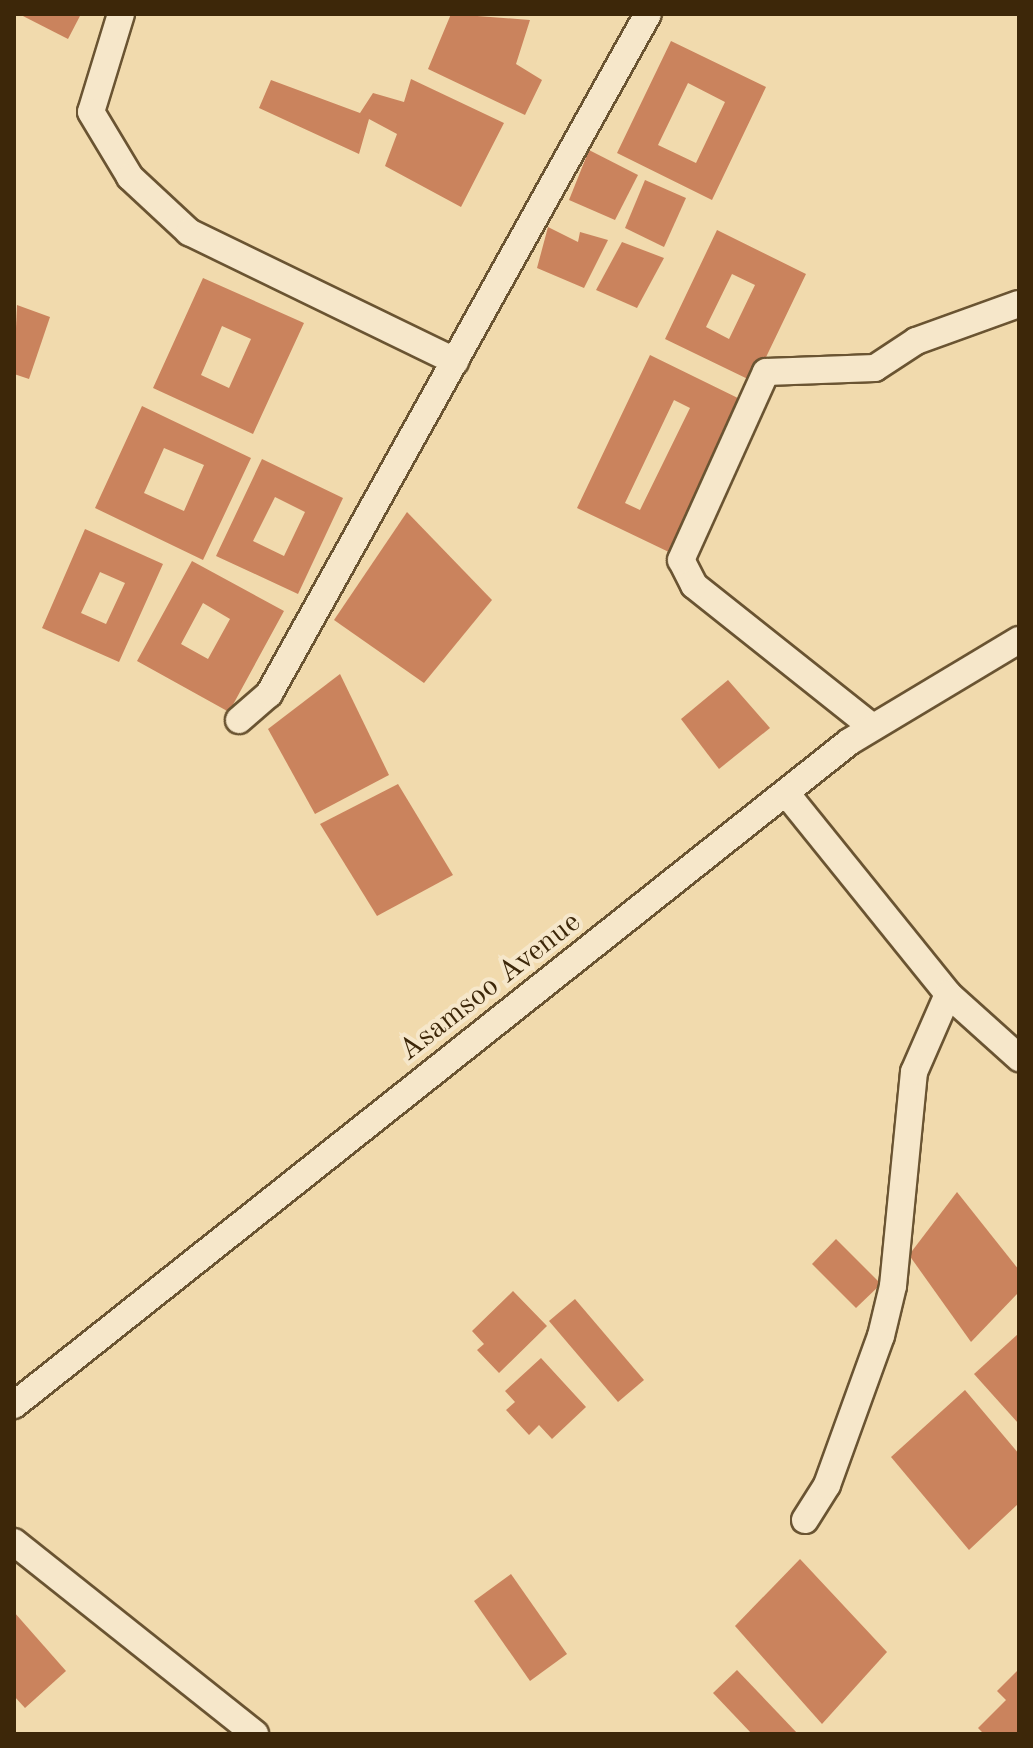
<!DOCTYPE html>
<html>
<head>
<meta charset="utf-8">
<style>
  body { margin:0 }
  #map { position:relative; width:1033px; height:1748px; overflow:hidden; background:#f1daad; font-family:"Old Standard TT",serif }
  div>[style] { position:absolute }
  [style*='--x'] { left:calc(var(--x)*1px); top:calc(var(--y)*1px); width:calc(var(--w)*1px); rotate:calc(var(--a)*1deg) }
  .building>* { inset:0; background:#ca835d }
  .roads { filter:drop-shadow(2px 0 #6a5432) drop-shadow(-2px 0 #6a5432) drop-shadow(0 2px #6a5432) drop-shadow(0 -2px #6a5432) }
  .street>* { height:26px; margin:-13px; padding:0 13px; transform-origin:13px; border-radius:13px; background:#f6e7ca }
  span { translate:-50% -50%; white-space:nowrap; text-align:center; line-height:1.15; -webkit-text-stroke:8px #f6e7ca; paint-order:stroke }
  .street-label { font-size:30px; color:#3d2709 }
  .frame { position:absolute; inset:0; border:16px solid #3d2709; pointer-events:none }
</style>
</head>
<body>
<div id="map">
  <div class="building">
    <i style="clip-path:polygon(19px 14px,81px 14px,68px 39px)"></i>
    <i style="clip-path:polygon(451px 14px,530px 20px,516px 64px,542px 80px,525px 115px,428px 69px)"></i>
    <i style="clip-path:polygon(evenodd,671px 41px,766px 87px,712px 200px,617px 153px,671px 41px,688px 83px,725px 102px,696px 163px,658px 145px,688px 83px)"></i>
    <i style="clip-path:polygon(411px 79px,504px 123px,461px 207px,385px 166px,397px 134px,369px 119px,359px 154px,259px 108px,271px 80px,360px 113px,373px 93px,404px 102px)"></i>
    <i style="clip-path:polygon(589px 150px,638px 175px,615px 220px,569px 200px)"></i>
    <i style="clip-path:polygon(645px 180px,686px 198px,664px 247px,625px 228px)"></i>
    <i style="clip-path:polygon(548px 227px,578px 242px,580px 232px,608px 240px,584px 288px,537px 268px)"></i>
    <i style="clip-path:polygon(evenodd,717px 230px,806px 274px,754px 382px,665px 339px,717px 230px,732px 274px,755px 285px,729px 339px,706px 327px,732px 274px)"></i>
    <i style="clip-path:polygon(622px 242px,664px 258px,637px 308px,596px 290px)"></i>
    <i style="clip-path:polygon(evenodd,203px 278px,304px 323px,253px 434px,153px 388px,203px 278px,222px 326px,251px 339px,229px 388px,201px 375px,222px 326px)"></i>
    <i style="clip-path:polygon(17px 305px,50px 317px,29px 379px,14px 374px)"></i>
    <i style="clip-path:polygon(evenodd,650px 355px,746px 402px,673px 554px,577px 508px,650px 355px,674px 400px,690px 408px,640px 510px,625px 503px,674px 400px)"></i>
    <i style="clip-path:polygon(evenodd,142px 406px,251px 458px,203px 560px,95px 508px,142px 406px,164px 448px,204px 465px,184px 511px,144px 493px,164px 448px)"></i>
    <i style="clip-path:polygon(evenodd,262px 459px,343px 498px,298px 594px,216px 556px,262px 459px,275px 497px,305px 512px,284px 556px,253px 541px,275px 497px)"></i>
    <i style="clip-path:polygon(407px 512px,492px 600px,424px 683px,334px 620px)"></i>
    <i style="clip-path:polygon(evenodd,85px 529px,163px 564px,119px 662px,42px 628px,85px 529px,100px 572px,125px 583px,106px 624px,81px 613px,100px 572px)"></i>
    <i style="clip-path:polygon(evenodd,192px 561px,284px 611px,229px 712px,137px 661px,192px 561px,203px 603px,230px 619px,208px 659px,181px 644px,203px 603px)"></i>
    <i style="clip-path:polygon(340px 674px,389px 775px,315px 814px,268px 729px)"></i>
    <i style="clip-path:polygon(728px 680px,770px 728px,719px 769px,681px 719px)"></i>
    <i style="clip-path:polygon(398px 784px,453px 875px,377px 916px,320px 824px)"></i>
    <i style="clip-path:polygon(957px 1192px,1019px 1270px,1019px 1292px,971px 1342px,909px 1255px)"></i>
    <i style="clip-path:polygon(836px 1239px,881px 1284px,856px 1308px,812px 1264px)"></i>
    <i style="clip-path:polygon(513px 1291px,547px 1326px,499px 1373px,477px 1350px,484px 1344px,472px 1331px)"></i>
    <i style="clip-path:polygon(575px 1299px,644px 1380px,618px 1402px,549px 1321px)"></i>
    <i style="clip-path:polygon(1019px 1333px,1019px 1424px,974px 1374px)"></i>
    <i style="clip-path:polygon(541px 1358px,586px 1407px,552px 1439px,539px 1425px,529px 1435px,506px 1410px,515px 1402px,505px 1391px)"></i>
    <i style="clip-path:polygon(965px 1390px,1019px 1454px,1019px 1503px,969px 1550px,891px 1457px)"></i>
    <i style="clip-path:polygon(800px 1559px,887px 1652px,822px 1724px,735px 1626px)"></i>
    <i style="clip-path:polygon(511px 1574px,567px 1654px,530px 1681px,474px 1601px)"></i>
    <i style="clip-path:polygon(14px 1612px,66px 1671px,25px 1708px,14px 1696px)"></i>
    <i style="clip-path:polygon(1019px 1669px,1019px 1734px,984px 1734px,978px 1728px,1006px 1700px,997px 1691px)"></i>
    <i style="clip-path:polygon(737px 1670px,798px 1734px,752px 1734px,713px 1693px)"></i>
  </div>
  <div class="roads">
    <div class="street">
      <i style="--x:121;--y:14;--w:102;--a:107"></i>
      <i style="--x:91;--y:112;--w:76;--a:59"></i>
      <i style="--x:130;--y:177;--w:81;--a:43"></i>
      <i style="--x:189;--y:232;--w:296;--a:25.9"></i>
      <i style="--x:239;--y:720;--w:40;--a:-41"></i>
      <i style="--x:269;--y:694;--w:778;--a:-60.87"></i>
      <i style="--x:871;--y:726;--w:226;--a:-141.5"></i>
      <i style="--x:694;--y:585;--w:28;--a:-117"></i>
      <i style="--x:681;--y:560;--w:206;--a:-65.7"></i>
      <i style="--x:766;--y:372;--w:109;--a:-2.1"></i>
      <i style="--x:875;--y:368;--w:49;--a:-33.4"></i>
      <i style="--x:916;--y:341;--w:109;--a:-19.8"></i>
      <i style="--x:786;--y:793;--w:258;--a:51.1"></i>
      <i style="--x:948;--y:994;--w:96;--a:42"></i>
      <i style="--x:14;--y:1405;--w:1066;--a:-38.45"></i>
      <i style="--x:849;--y:742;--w:198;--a:-31"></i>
      <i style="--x:805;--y:1520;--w:41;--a:-57.8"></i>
      <i style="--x:827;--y:1485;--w:158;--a:-70.1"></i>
      <i style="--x:881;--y:1336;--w:51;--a:-76.5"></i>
      <i style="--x:893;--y:1286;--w:215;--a:-84.4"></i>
      <i style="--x:914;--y:1072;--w:85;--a:-66.4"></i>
      <i style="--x:14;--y:1542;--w:308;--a:38.5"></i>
    </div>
  </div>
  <div class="street-label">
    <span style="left:490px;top:987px;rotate:-38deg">Asamsoo Avenue</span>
  </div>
  <div class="frame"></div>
</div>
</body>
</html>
